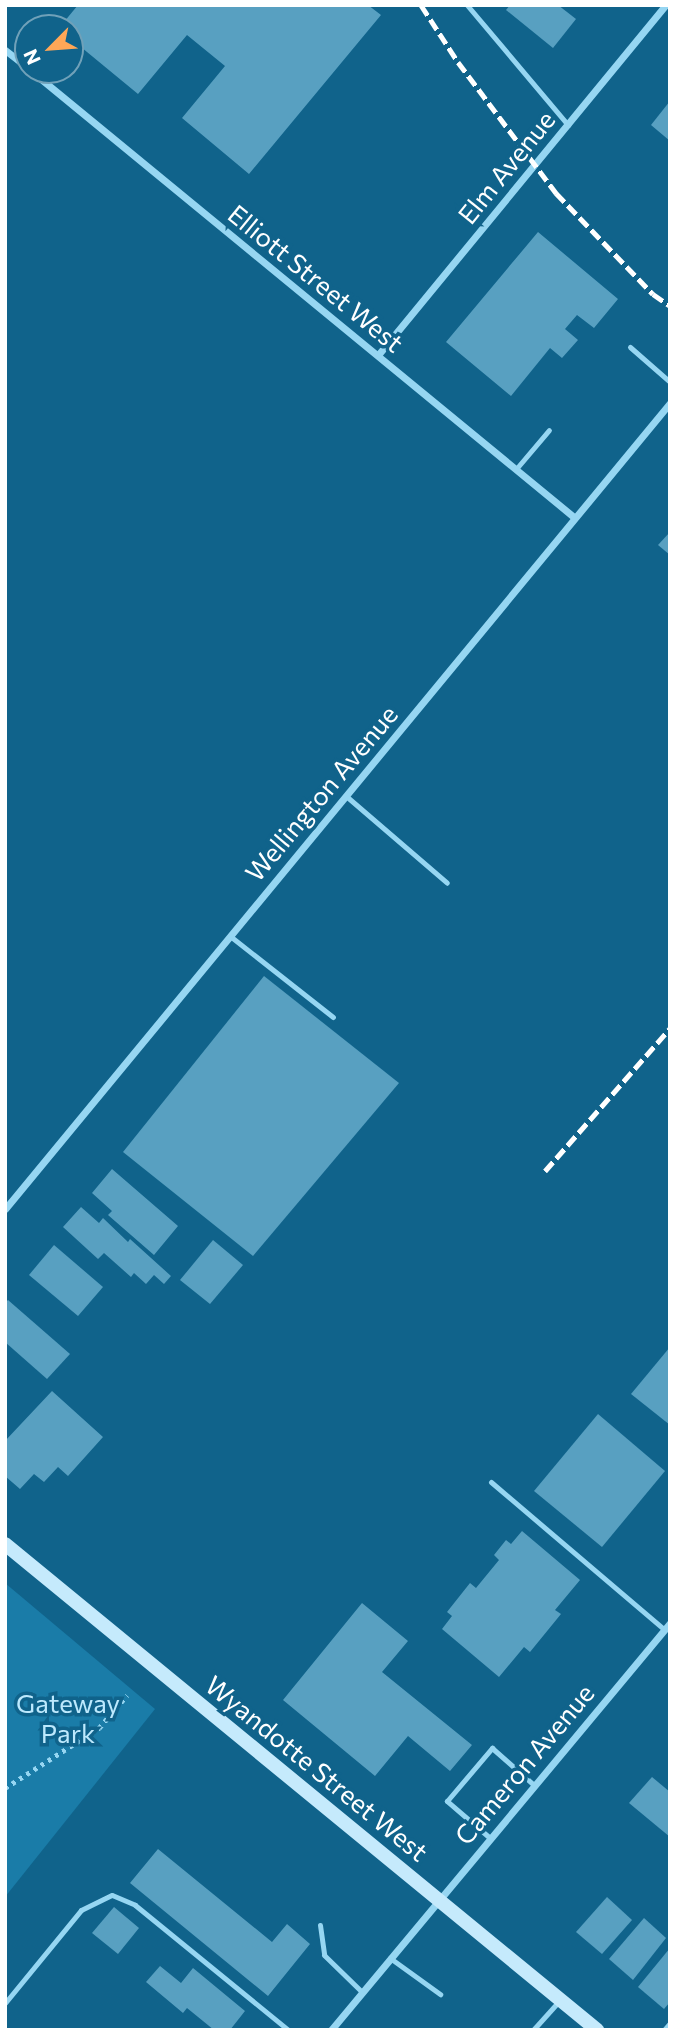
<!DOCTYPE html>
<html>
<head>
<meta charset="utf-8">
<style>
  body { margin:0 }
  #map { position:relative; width:675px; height:2035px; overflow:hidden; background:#10638b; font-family:Commissioner,sans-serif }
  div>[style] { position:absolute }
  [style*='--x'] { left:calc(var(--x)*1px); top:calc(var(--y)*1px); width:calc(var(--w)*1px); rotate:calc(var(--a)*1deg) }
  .green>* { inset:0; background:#1a7ca8 }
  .building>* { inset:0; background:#58a0c1 }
  .path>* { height:4.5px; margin-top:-2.25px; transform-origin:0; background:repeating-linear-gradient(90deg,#96d6f2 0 3.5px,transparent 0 8.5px) }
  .service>* { height:5px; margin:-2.5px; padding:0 2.5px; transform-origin:2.5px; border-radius:2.5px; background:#96d6f2 }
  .minor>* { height:7px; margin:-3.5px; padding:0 3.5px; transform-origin:3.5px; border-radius:3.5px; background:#96d6f2 }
  .secondary>* { height:14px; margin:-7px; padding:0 7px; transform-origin:7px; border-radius:7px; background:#c5eafc }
  .rail>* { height:5px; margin-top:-2.5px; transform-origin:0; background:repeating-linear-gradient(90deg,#fff 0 12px,transparent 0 17px) }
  span { translate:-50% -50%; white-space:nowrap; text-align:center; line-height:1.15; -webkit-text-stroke:7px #10638b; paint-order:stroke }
  .street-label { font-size:26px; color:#fff }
  .park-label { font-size:26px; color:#bde9fd }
  .frame { position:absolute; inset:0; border:7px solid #fff; pointer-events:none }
  .north { position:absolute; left:14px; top:14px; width:70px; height:70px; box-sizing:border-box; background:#10638b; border:2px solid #70a1b9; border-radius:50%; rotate:245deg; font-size:19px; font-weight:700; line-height:28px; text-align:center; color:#fff }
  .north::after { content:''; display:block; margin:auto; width:24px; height:32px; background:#ffa757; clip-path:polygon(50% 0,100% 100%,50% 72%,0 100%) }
</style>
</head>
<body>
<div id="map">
  <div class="green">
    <i style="clip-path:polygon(5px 1583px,155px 1709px,5px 1897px)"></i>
  </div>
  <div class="building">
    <i style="clip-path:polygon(78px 5px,368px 5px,381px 15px,249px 174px,182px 118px,225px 66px,187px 35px,138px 94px,70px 38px,70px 28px,59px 28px)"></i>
    <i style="clip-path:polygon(510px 5px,558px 5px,576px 19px,553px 48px,506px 10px)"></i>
    <i style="clip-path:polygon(670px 101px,670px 141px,651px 125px)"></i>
    <i style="clip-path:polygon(538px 232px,618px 299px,594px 328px,577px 315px,565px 329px,578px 340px,562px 358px,550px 348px,511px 396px,446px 342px)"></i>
    <i style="clip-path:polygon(670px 532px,670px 555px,658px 545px)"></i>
    <i style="clip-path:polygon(264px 976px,399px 1083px,253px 1256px,123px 1152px)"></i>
    <i style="clip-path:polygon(112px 1169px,178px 1226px,154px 1255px,108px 1215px,112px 1211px,92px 1193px)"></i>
    <i style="clip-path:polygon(81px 1207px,99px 1223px,103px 1218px,128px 1242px,130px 1239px,171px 1276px,164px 1284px,154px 1275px,146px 1284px,134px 1273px,131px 1277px,104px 1253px,98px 1259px,63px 1227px)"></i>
    <i style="clip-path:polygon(213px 1240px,243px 1265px,210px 1304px,180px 1280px)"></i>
    <i style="clip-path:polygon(54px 1245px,103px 1287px,78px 1316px,29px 1275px)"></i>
    <i style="clip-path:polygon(8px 1300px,70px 1354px,47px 1379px,5px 1342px,5px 1303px)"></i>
    <i style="clip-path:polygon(670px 1347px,670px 1425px,631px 1394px)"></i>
    <i style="clip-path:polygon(52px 1391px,103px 1437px,68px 1476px,58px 1467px,44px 1482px,34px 1474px,20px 1489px,5px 1476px,5px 1441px)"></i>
    <i style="clip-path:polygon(598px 1414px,665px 1471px,602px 1547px,534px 1491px)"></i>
    <i style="clip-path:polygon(522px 1531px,580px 1580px,555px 1610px,561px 1614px,530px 1652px,524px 1647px,499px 1677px,442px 1629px,452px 1616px,447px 1612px,470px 1583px,476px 1588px,499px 1560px,494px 1555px,506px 1540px,511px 1544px)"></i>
    <i style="clip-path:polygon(362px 1603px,408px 1641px,382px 1672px,472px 1745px,450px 1771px,408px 1736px,375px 1776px,283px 1700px)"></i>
    <i style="clip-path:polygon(652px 1777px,670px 1792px,670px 1837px,629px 1803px)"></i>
    <i style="clip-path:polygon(158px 1849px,272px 1942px,287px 1924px,310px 1944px,268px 1996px,130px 1883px)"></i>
    <i style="clip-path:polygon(607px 1897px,632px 1920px,602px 1954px,576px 1932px)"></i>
    <i style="clip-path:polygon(114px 1907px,139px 1928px,118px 1954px,92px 1933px)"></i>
    <i style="clip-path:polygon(644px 1918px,666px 1938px,633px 1980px,609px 1959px)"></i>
    <i style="clip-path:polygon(670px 1948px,670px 2002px,664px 2009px,638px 1987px)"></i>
    <i style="clip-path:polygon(160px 1966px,181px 1983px,193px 1968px,245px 2011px,230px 2030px,214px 2030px,187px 2008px,183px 2013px,146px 1982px)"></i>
  </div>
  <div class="path">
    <i style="--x:5;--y:1788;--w:112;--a:-32.6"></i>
    <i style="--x:99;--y:1728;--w:43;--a:-49.7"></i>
  </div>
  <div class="service">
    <i style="--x:467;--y:5;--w:157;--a:49.9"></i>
    <i style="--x:630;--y:347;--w:53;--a:41.2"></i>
    <i style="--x:516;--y:469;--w:51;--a:-49.8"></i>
    <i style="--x:346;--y:796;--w:133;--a:40.7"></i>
    <i style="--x:230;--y:936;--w:131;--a:38.2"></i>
    <i style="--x:491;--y:1482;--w:227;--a:40.4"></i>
    <i style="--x:490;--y:1838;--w:57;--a:-139.3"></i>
    <i style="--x:447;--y:1801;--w:70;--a:-49.7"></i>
    <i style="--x:492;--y:1748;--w:56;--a:41.4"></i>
    <i style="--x:320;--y:1925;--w:30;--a:82"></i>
    <i style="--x:324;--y:1955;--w:53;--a:44.2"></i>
    <i style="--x:390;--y:1958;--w:62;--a:35.8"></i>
    <i style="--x:5;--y:2003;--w:120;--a:-50.7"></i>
    <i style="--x:81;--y:1910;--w:34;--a:-26"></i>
    <i style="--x:112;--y:1895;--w:25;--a:23"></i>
    <i style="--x:135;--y:1905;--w:198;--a:39.2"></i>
    <i style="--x:533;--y:2030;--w:39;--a:-48"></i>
    <i style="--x:664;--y:2030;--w:9;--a:-49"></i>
  </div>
  <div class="minor">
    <i style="--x:5;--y:50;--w:29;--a:38"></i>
    <i style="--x:30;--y:70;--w:705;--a:39.42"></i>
    <i style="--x:378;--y:355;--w:453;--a:-50.6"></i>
    <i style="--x:5;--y:1209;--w:1045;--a:-50.48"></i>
    <i style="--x:331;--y:2030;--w:530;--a:-50.21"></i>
  </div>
  <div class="secondary">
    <i style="--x:5;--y:1544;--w:766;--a:39.38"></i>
  </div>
  <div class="rail">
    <i style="--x:421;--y:5;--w:68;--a:57"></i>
    <i style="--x:458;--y:62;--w:164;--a:53.2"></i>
    <i style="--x:556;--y:193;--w:140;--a:46.2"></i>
    <i style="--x:653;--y:294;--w:21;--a:35"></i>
    <i style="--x:545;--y:1171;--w:190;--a:-48.8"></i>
  </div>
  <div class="street-label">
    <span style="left:506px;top:167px;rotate:-51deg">Elm Avenue</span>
    <span style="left:316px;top:278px;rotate:39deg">Elliott Street West</span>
    <span style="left:321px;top:793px;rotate:-50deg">Wellington Avenue</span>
    <span style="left:524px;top:1764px;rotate:-50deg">Cameron Avenue</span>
    <span style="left:317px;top:1768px;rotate:39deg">Wyandotte Street West</span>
  </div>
  <div class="park-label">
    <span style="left:68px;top:1718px">Gateway<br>Park</span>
  </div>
  <div class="frame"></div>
  <div class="north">N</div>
</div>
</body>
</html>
